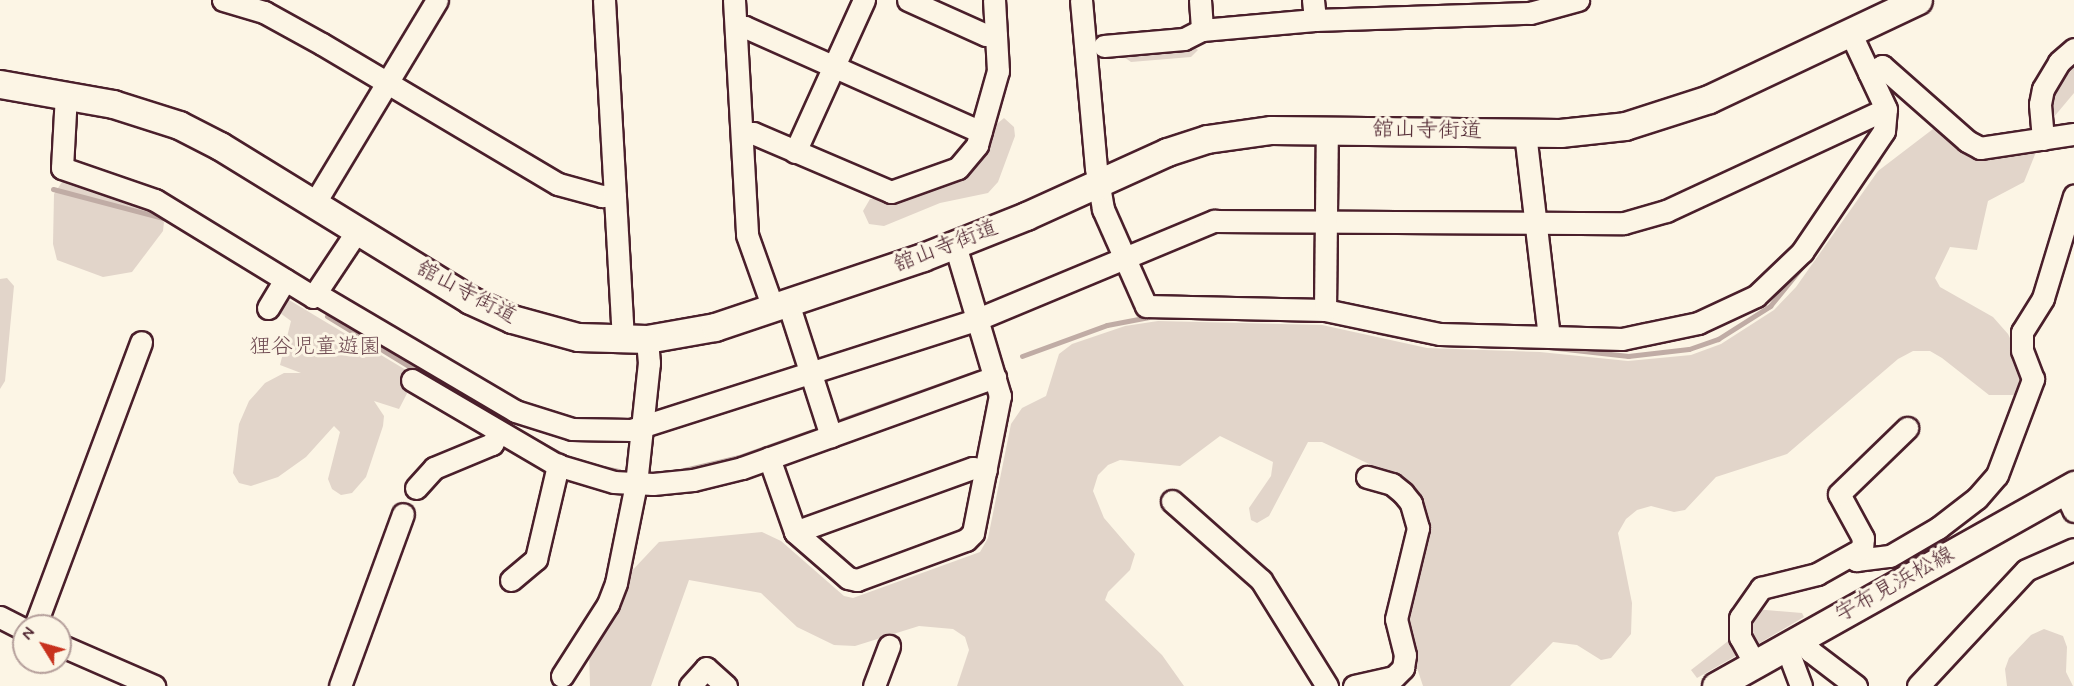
<!DOCTYPE html>
<html>
<head>
<meta charset="utf-8">
<style>
  body { margin:0 }
  #map { position:relative; width:2074px; height:686px; overflow:hidden; background:#fcf5e5; font-family:Mynerve,"Klee One",sans-serif }
  div>[style] { position:absolute }
  [style*='--x'] { left:calc(var(--x)*1px); top:calc(var(--y)*1px); width:calc(var(--w)*1px); rotate:calc(var(--a)*1deg) }
  .green>* { inset:0; background:#e2d5ca }
  .stream>* { height:5px; margin:-2.5px; padding:0 2.5px; transform-origin:2.5px; border-radius:2.5px; background:#c0aca5 }
  .roads { filter:drop-shadow(2px 0 #4a1f2b) drop-shadow(-2px 0 #4a1f2b) drop-shadow(0 2px #4a1f2b) drop-shadow(0 -2px #4a1f2b) }
  .minor>* { height:21px; margin:-10.5px; padding:0 10.5px; transform-origin:10.5px; border-radius:10.5px; background:#fcf5e5 }
  .major>* { height:27px; margin:-13.5px; padding:0 13.5px; transform-origin:13.5px; border-radius:13.5px; background:#fcf5e5 }
  span { translate:-50% -50%; white-space:nowrap; text-align:center; line-height:1.15; -webkit-text-stroke:6px #fcf5e5; paint-order:stroke }
  .street-label { font-size:22px; color:#4a1f2b }
  .park-label { font-size:22px; color:#704c53 }
  .north { position:absolute; left:12px; top:614px; width:60px; height:60px; box-sizing:border-box; background:#fcf5e5; border:2px solid #b59f9b; border-radius:50%; rotate:307deg; font-size:16px; font-weight:700; line-height:24px; text-align:center; color:#4a1f2b }
  .north::after { content:''; display:block; margin:auto; width:21px; height:27px; background:#c8321e; clip-path:polygon(50% 0,100% 100%,50% 72%,0 100%) }
</style>
</head>
<body>
<div id="map">
  <div class="green">
    <i style="clip-path:polygon(1191px 45px,1198px 50px,1191px 57px,1131px 62px,1124px 57px,1127px 53px)"></i>
    <i style="clip-path:polygon(2074px 57px,2074px 93px,2053px 118px,2049px 116px,2050px 91px)"></i>
    <i style="clip-path:polygon(1004px 118px,1014px 127px,1015px 136px,998px 182px,988px 193px,940px 203px,884px 226px,869px 224px,863px 211px,870px 199px,904px 199px,973px 169px,986px 149px,992px 128px)"></i>
    <i style="clip-path:polygon(1933px 129px,2036px 152px,2024px 182px,1988px 201px,1977px 250px,1950px 247px,1935px 278px,1940px 287px,1993px 317px,2008px 334px,2026px 371px,2016px 395px,1989px 395px,1942px 358px,1930px 351px,1913px 351px,1898px 359px,1787px 454px,1716px 477px,1685px 510px,1674px 512px,1651px 506px,1637px 510px,1626px 519px,1618px 533px,1632px 603px,1631px 634px,1611px 658px,1601px 660px,1577px 645px,1553px 642px,1510px 686px,1423px 686px,1406px 635px,1405px 611px,1427px 528px,1397px 477px,1322px 442px,1308px 442px,1269px 516px,1257px 523px,1251px 520px,1249px 508px,1271px 476px,1273px 462px,1220px 436px,1180px 466px,1120px 460px,1108px 465px,1098px 475px,1093px 491px,1104px 518px,1135px 554px,1130px 570px,1108px 592px,1105px 600px,1162px 655px,1184px 686px,957px 686px,969px 650px,965px 637px,953px 629px,919px 626px,855px 646px,834px 645px,797px 627px,761px 593px,689px 580px,651px 686px,590px 686px,589px 651px,628px 575px,659px 542px,762px 532px,781px 541px,844px 596px,853px 598px,980px 552px,988px 538px,1011px 424px,1022px 408px,1046px 396px,1059px 354px,1072px 344px,1125px 326px,1158px 321px,1322px 325px,1427px 348px,1540px 352px,1628px 361px,1691px 355px,1721px 344px,1774px 310px,1796px 287px,1878px 171px)"></i>
    <i style="clip-path:polygon(64px 179px,119px 193px,158px 213px,164px 222px,163px 231px,132px 272px,103px 277px,57px 260px,53px 244px,54px 194px)"></i>
    <i style="clip-path:polygon(7px 278px,14px 286px,5px 381px,0 389px,0 279px)"></i>
    <i style="clip-path:polygon(284px 297px,416px 376px,399px 409px,374px 401px,384px 416px,383px 426px,366px 477px,352px 493px,341px 495px,332px 489px,328px 479px,340px 432px,334px 426px,306px 457px,278px 477px,251px 486px,239px 483px,233px 473px,239px 424px,249px 401px,265px 383px,284px 373px,301px 373px,280px 365px,291px 321px,276px 310px)"></i>
    <i style="clip-path:polygon(1755px 609px,1802px 613px,1804px 617px,1753px 647px,1747px 620px)"></i>
    <i style="clip-path:polygon(2044px 629px,2063px 636px,2067px 647px,2066px 672px,2073px 686px,2007px 686px,2005px 669px,2009px 658px,2031px 635px)"></i>
    <i style="clip-path:polygon(1732px 638px,1741px 653px,1697px 678px,1691px 670px)"></i>
  </div>
  <div class="stream">
    <i style="--x:1868;--y:174;--w:17;--a:-54"></i>
    <i style="--x:53;--y:189;--w:121;--a:14.8"></i>
    <i style="--x:327;--y:316;--w:115;--a:31.5"></i>
    <i style="--x:1378;--y:332;--w:57;--a:11.1"></i>
    <i style="--x:1548;--y:347;--w:81;--a:6.4"></i>
    <i style="--x:1628;--y:356;--w:61;--a:-6.5"></i>
    <i style="--x:1689;--y:349;--w:31;--a:-19"></i>
    <i style="--x:1718;--y:339;--w:62;--a:-32.4"></i>
    <i style="--x:1770;--y:306;--w:62;--a:-50.9"></i>
    <i style="--x:1022;--y:356;--w:90;--a:-20"></i>
    <i style="--x:1107;--y:325;--w:48;--a:-10.8"></i>
    <i style="--x:842;--y:420;--w:143;--a:-19.6"></i>
    <i style="--x:534;--y:440;--w:38;--a:28"></i>
    <i style="--x:603;--y:468;--w:16;--a:11"></i>
    <i style="--x:680;--y:471;--w:61;--a:-13.3"></i>
    <i style="--x:739;--y:457;--w:78;--a:-19.4"></i>
  </div>
  <div class="roads">
    <div class="minor">
      <i style="--x:223;--y:0;--w:43;--a:16.3"></i>
      <i style="--x:264;--y:12;--w:66;--a:28.9"></i>
      <i style="--x:322;--y:44;--w:274;--a:30.7"></i>
      <i style="--x:558;--y:184;--w:46;--a:15.3"></i>
      <i style="--x:602;--y:196;--w:13;--a:-4"></i>
      <i style="--x:604;--y:0;--w:341;--a:86.8"></i>
      <i style="--x:734;--y:0;--w:235;--a:86.8"></i>
      <i style="--x:747;--y:235;--w:77;--a:70.4"></i>
      <i style="--x:908;--y:0;--w:85;--a:24.2"></i>
      <i style="--x:986;--y:35;--w:10;--a:0"></i>
      <i style="--x:1081;--y:0;--w:169;--a:84.9"></i>
      <i style="--x:1096;--y:168;--w:42;--a:80.3"></i>
      <i style="--x:1103;--y:209;--w:106;--a:66.1"></i>
      <i style="--x:1146;--y:306;--w:179;--a:1.3"></i>
      <i style="--x:1325;--y:310;--w:117;--a:11.8"></i>
      <i style="--x:1440;--y:334;--w:182;--a:1.6"></i>
      <i style="--x:1622;--y:339;--w:78;--a:-11.9"></i>
      <i style="--x:1698;--y:323;--w:64;--a:-25"></i>
      <i style="--x:1756;--y:296;--w:64;--a:-43.7"></i>
      <i style="--x:1802;--y:252;--w:146;--a:-55.9"></i>
      <i style="--x:1884;--y:131;--w:22;--a:-85"></i>
      <i style="--x:1886;--y:109;--w:85;--a:-115.1"></i>
      <i style="--x:1200;--y:0;--w:30;--a:86"></i>
      <i style="--x:1313;--y:0;--w:20;--a:84"></i>
      <i style="--x:736;--y:28;--w:9;--a:-6"></i>
      <i style="--x:745;--y:27;--w:258;--a:24"></i>
      <i style="--x:1104;--y:46;--w:80;--a:-5"></i>
      <i style="--x:1184;--y:39;--w:20;--a:-27"></i>
      <i style="--x:1202;--y:30;--w:113;--a:-5.1"></i>
      <i style="--x:1315;--y:20;--w:215;--a:-1.9"></i>
      <i style="--x:1530;--y:13;--w:50;--a:-15.2"></i>
      <i style="--x:1869;--y:73;--w:15;--a:-28"></i>
      <i style="--x:1882;--y:66;--w:113;--a:41.4"></i>
      <i style="--x:1967;--y:141;--w:15;--a:28"></i>
      <i style="--x:1980;--y:148;--w:95;--a:-8.5"></i>
      <i style="--x:66;--y:94;--w:74;--a:93.1"></i>
      <i style="--x:62;--y:168;--w:98;--a:19"></i>
      <i style="--x:155;--y:200;--w:185;--a:31.5"></i>
      <i style="--x:313;--y:297;--w:79;--a:-56.3"></i>
      <i style="--x:742;--y:133;--w:11;--a:0"></i>
      <i style="--x:753;--y:133;--w:150;--a:23.1"></i>
      <i style="--x:891;--y:192;--w:71;--a:-19.7"></i>
      <i style="--x:958;--y:168;--w:30;--a:-50"></i>
      <i style="--x:977;--y:145;--w:77;--a:-74.2"></i>
      <i style="--x:998;--y:71;--w:71;--a:-93.2"></i>
      <i style="--x:1525;--y:133;--w:205;--a:83.3"></i>
      <i style="--x:2043;--y:139;--w:35;--a:-95"></i>
      <i style="--x:2040;--y:104;--w:15;--a:-79"></i>
      <i style="--x:2043;--y:89;--w:31;--a:-59"></i>
      <i style="--x:2059;--y:62;--w:20;--a:-41"></i>
      <i style="--x:795;--y:152;--w:167;--a:-65.6"></i>
      <i style="--x:314;--y:204;--w:238;--a:-58.9"></i>
      <i style="--x:315;--y:293;--w:232;--a:30.5"></i>
      <i style="--x:515;--y:411;--w:60;--a:17.5"></i>
      <i style="--x:572;--y:429;--w:59;--a:1"></i>
      <i style="--x:631;--y:430;--w:364;--a:-17.7"></i>
      <i style="--x:978;--y:319;--w:256;--a:-22.6"></i>
      <i style="--x:1214;--y:221;--w:410;--a:0.3"></i>
      <i style="--x:1624;--y:223;--w:44;--a:-15.9"></i>
      <i style="--x:1666;--y:211;--w:242;--a:-24.9"></i>
      <i style="--x:788;--y:303;--w:140;--a:72.1"></i>
      <i style="--x:268;--y:308;--w:33;--a:-59"></i>
      <i style="--x:1325;--y:310;--w:180;--a:-89.4"></i>
      <i style="--x:412;--y:380;--w:168;--a:30.4"></i>
      <i style="--x:557;--y:465;--w:59;--a:16.6"></i>
      <i style="--x:614;--y:482;--w:39;--a:3"></i>
      <i style="--x:653;--y:484;--w:40;--a:-5.7"></i>
      <i style="--x:693;--y:480;--w:50;--a:-13.8"></i>
      <i style="--x:742;--y:468;--w:269;--a:-19.8"></i>
      <i style="--x:769;--y:458;--w:78;--a:70.6"></i>
      <i style="--x:795;--y:532;--w:70;--a:41"></i>
      <i style="--x:848;--y:578;--w:9;--a:13"></i>
      <i style="--x:857;--y:580;--w:116;--a:-20.2"></i>
      <i style="--x:966;--y:540;--w:10;--a:-45"></i>
      <i style="--x:973;--y:533;--w:140;--a:-78.9"></i>
      <i style="--x:1000;--y:396;--w:158;--a:-106.6"></i>
      <i style="--x:416;--y:488;--w:27;--a:-48"></i>
      <i style="--x:434;--y:468;--w:63;--a:-22.5"></i>
      <i style="--x:492;--y:444;--w:14;--a:-60"></i>
      <i style="--x:2064;--y:490;--w:23;--a:65"></i>
      <i style="--x:1172;--y:501;--w:119;--a:41.6"></i>
      <i style="--x:1261;--y:580;--w:125;--a:58.1"></i>
      <i style="--x:795;--y:532;--w:189;--a:-19.8"></i>
      <i style="--x:973;--y:468;--w:13;--a:9"></i>
      <i style="--x:1853;--y:555;--w:6;--a:59"></i>
      <i style="--x:1856;--y:560;--w:34;--a:-7"></i>
      <i style="--x:1890;--y:556;--w:56;--a:-30.3"></i>
      <i style="--x:1938;--y:528;--w:49;--a:-37.6"></i>
      <i style="--x:1977;--y:498;--w:30;--a:-49"></i>
      <i style="--x:1997;--y:475;--w:103;--a:-69.4"></i>
      <i style="--x:2033;--y:379;--w:31;--a:-111"></i>
      <i style="--x:2022;--y:350;--w:18;--a:-90"></i>
      <i style="--x:2022;--y:332;--w:40;--a:-58"></i>
      <i style="--x:2043;--y:298;--w:107;--a:-73.1"></i>
      <i style="--x:511;--y:580;--w:33;--a:-40"></i>
      <i style="--x:536;--y:559;--w:97;--a:-76.8"></i>
      <i style="--x:0;--y:617;--w:27;--a:27"></i>
      <i style="--x:35;--y:626;--w:303;--a:-69.5"></i>
      <i style="--x:1803;--y:637;--w:16;--a:63"></i>
      <i style="--x:1810;--y:651;--w:58;--a:37.3"></i>
      <i style="--x:60;--y:645;--w:103;--a:23.6"></i>
      <i style="--x:1786;--y:646;--w:43;--a:69.4"></i>
      <i style="--x:1755;--y:664;--w:31;--a:-119"></i>
      <i style="--x:1740;--y:637;--w:19;--a:-90"></i>
      <i style="--x:1740;--y:618;--w:37;--a:-55"></i>
      <i style="--x:1761;--y:588;--w:58;--a:-14"></i>
      <i style="--x:1817;--y:574;--w:51;--a:-29.1"></i>
      <i style="--x:1862;--y:549;--w:11;--a:-85"></i>
      <i style="--x:1863;--y:538;--w:50;--a:-118.6"></i>
      <i style="--x:1839;--y:494;--w:95;--a:-44.1"></i>
      <i style="--x:562;--y:676;--w:85;--a:-57.4"></i>
      <i style="--x:608;--y:604;--w:22;--a:-69"></i>
      <i style="--x:616;--y:583;--w:101;--a:-78.6"></i>
      <i style="--x:636;--y:484;--w:122;--a:-83.9"></i>
      <i style="--x:649;--y:363;--w:24;--a:-95"></i>
      <i style="--x:340;--y:686;--w:183;--a:-69.9"></i>
      <i style="--x:690;--y:686;--w:24;--a:-48"></i>
      <i style="--x:706;--y:668;--w:27;--a:42"></i>
      <i style="--x:874;--y:686;--w:43;--a:-69.4"></i>
      <i style="--x:1354;--y:686;--w:41;--a:-12.7"></i>
      <i style="--x:1394;--y:677;--w:13;--a:-45"></i>
      <i style="--x:1403;--y:668;--w:13;--a:-81"></i>
      <i style="--x:1405;--y:655;--w:37;--a:-104"></i>
      <i style="--x:1396;--y:619;--w:94;--a:-76.4"></i>
      <i style="--x:1418;--y:528;--w:26;--a:-106"></i>
      <i style="--x:1411;--y:503;--w:13;--a:-129"></i>
      <i style="--x:1403;--y:493;--w:14;--a:-141"></i>
      <i style="--x:1392;--y:484;--w:26;--a:-164"></i>
      <i style="--x:1918;--y:686;--w:158;--a:-47"></i>
      <i style="--x:2026;--y:570;--w:52;--a:-23.6"></i>
    </div>
    <div class="major">
      <i style="--x:0;--y:84;--w:115;--a:10"></i>
      <i style="--x:113;--y:104;--w:69;--a:17.7"></i>
      <i style="--x:179;--y:125;--w:46;--a:27.1"></i>
      <i style="--x:220;--y:146;--w:294;--a:31.6"></i>
      <i style="--x:470;--y:300;--w:46;--a:24.3"></i>
      <i style="--x:512;--y:319;--w:68;--a:15.3"></i>
      <i style="--x:578;--y:337;--w:69;--a:1.7"></i>
      <i style="--x:647;--y:339;--w:69;--a:-10"></i>
      <i style="--x:715;--y:327;--w:219;--a:-18.6"></i>
      <i style="--x:923;--y:257;--w:111;--a:-21.7"></i>
      <i style="--x:1026;--y:216;--w:155;--a:-24.4"></i>
      <i style="--x:1167;--y:152;--w:42;--a:-18"></i>
      <i style="--x:1207;--y:139;--w:65;--a:-8"></i>
      <i style="--x:1271;--y:130;--w:289;--a:0.6"></i>
      <i style="--x:1560;--y:133;--w:65;--a:-6.1"></i>
      <i style="--x:1625;--y:126;--w:88;--a:-17.8"></i>
      <i style="--x:1709;--y:99;--w:231;--a:-25.3"></i>
      <i style="--x:1716;--y:686;--w:411;--a:-29.3"></i>
    </div>
  </div>
  <div class="street-label">
    <span style="left:1427px;top:131px;rotate:1deg">舘山寺街道</span>
    <span style="left:946px;top:247px;rotate:-21deg">舘山寺街道</span>
    <span style="left:466px;top:293px;rotate:28deg">舘山寺街道</span>
    <span style="left:1895px;top:585px;rotate:-29deg">宇布見浜松線</span>
  </div>
  <div class="park-label">
    <span style="left:315px;top:348px">狸谷児童遊園</span>
  </div>
  <div class="north">N</div>
</div>
</body>
</html>
